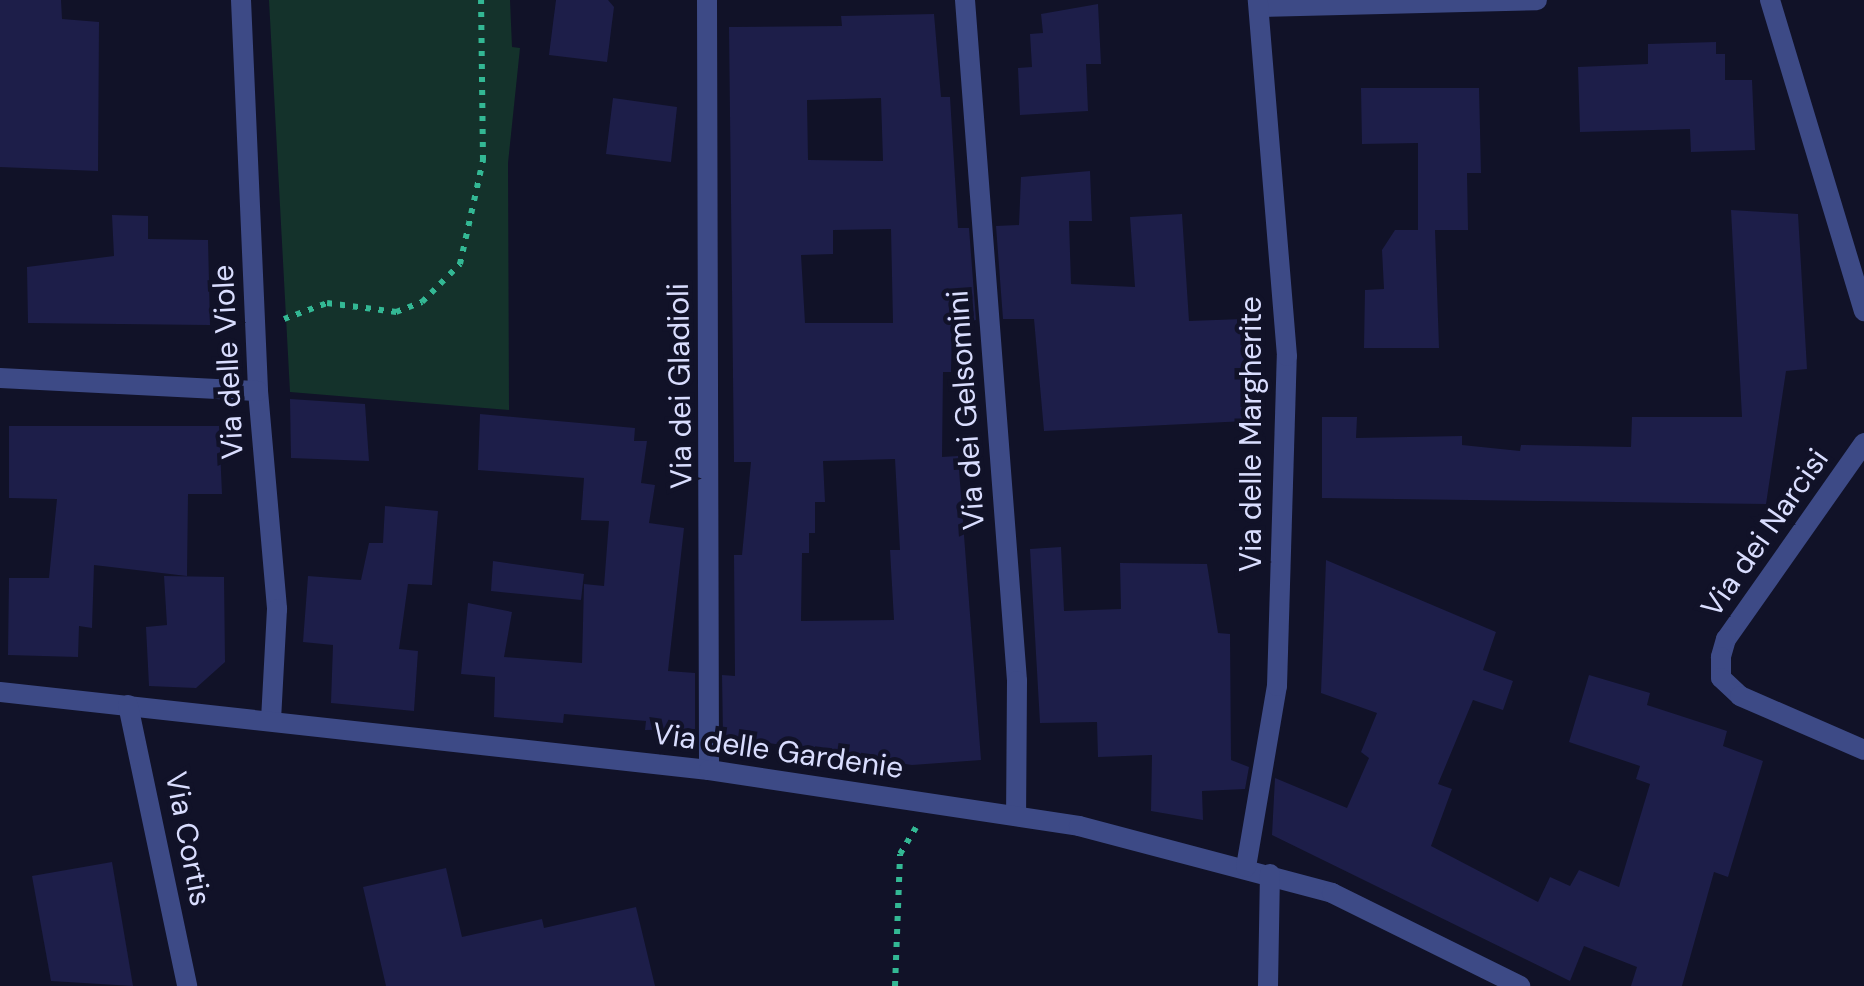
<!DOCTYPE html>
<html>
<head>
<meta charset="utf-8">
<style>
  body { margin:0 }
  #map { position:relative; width:1864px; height:986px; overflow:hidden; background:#111228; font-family:"DM Sans",sans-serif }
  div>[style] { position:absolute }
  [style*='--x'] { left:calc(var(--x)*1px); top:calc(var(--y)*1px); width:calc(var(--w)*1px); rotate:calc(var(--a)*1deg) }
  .green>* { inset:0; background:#14322b }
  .building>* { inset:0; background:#1d1e49 }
  .path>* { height:6px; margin-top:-3px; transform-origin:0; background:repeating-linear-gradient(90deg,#33b894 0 5px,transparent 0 13px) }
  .street>* { height:20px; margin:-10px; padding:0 10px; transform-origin:10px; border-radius:10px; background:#3d4a86 }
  span { translate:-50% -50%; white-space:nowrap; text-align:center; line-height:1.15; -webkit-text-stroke:9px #111228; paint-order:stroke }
  .street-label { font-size:30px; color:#d9ddfe }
</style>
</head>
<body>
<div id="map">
  <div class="green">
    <i style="clip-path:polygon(269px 0,510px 0,512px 47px,520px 48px,508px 163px,509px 410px,290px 392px)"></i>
  </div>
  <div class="building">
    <i style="clip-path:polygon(0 0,61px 0,62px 19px,99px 22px,98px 171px,0 167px)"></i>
    <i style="clip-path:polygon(556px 0,608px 0,614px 7px,607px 62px,549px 55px)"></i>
    <i style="clip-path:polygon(1098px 4px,1101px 64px,1086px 64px,1088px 111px,1020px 115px,1018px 68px,1032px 67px,1030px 34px,1043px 33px,1041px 14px)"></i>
    <i style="clip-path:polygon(evenodd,934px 14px,941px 97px,950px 97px,958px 228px,969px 228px,976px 320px,952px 324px,951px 372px,943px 372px,942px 457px,958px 456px,981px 760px,912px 765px,723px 736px,722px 675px,735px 676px,734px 555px,742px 555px,751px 462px,734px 462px,729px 27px,842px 26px,841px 16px,934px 14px,881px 98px,883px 161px,808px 160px,807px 100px,881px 98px,934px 14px,891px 229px,893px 323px,805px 323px,801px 255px,833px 254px,833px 230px,891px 229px,934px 14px,895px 459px,900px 550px,890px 550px,894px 620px,801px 621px,802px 553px,809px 553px,809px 533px,815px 533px,815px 502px,825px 502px,823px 461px,895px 459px)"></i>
    <i style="clip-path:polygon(1716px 42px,1716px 54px,1725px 54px,1725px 80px,1752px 80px,1755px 150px,1691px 152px,1690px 129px,1580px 132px,1578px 67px,1648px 64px,1648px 44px)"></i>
    <i style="clip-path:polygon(1361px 88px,1479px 88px,1481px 173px,1467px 173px,1468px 230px,1427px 230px,1435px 230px,1439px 348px,1364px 348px,1365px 290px,1384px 289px,1382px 250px,1395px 230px,1418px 230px,1418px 143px,1362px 144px)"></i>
    <i style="clip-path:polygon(613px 98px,677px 107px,671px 162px,606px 154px)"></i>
    <i style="clip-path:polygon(1090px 171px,1092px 221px,1069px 221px,1071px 284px,1135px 287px,1130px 217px,1182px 214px,1189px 321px,1243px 319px,1246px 421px,1044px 431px,1034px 319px,1003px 319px,996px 226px,1019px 225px,1021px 177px)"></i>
    <i style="clip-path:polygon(1731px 210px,1798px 214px,1807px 369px,1786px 371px,1766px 504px,1322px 498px,1322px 417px,1357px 417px,1356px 438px,1462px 436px,1462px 445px,1520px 451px,1521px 445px,1631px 447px,1632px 417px,1742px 417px)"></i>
    <i style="clip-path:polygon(112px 215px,148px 216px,148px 239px,208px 240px,210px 325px,28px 323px,27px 267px,114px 256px)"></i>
    <i style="clip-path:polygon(290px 399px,365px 404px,369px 461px,291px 458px)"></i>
    <i style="clip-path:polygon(480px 414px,635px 428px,634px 441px,647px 441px,641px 483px,655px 485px,649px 523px,684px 528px,668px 671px,695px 673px,695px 729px,645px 730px,646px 721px,564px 714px,563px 723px,494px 717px,495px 677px,461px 674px,468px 603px,512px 612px,504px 657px,582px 663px,584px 584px,604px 586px,609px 521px,581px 520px,584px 478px,478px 470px)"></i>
    <i style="clip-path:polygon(9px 426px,219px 426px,222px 494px,188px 494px,187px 576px,94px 565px,92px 628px,79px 626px,78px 657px,8px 655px,9px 578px,49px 578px,57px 499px,9px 498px)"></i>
    <i style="clip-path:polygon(385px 506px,438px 511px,432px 585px,408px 584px,399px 649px,418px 651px,414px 711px,331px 703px,333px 645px,303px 642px,308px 576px,361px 580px,369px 543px,383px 543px)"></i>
    <i style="clip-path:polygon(1061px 547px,1064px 611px,1121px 609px,1120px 563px,1207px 564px,1218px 633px,1230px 634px,1231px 760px,1249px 767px,1245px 789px,1202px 791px,1203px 820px,1151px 811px,1152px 755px,1098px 757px,1097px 722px,1040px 723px,1030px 549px)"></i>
    <i style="clip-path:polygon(1326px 560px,1496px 632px,1483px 670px,1513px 681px,1503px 710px,1473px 700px,1438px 784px,1452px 789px,1431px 846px,1538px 902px,1550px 877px,1570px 886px,1579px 870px,1619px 887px,1650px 784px,1636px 779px,1640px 766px,1569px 742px,1589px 675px,1650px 693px,1647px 705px,1727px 731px,1723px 746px,1763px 761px,1728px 877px,1714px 872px,1682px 986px,1631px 986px,1637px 967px,1584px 946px,1570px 981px,1272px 835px,1275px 778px,1347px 808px,1369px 758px,1361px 752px,1377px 713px,1321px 693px)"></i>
    <i style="clip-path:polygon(493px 561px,584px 574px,581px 600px,491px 591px)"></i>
    <i style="clip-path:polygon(164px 576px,224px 577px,225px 662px,196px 688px,149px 686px,146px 627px,167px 625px)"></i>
    <i style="clip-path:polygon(112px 862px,133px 986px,51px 981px,32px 876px)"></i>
    <i style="clip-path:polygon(446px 868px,462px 937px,542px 919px,544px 928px,636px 907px,655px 986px,386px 986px,363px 887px)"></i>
  </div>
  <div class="path">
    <i style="--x:284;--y:319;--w:46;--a:-20.4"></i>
    <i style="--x:327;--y:303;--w:70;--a:7.4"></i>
    <i style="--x:396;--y:312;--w:28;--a:-21"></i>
    <i style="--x:422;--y:302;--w:54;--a:-45"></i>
    <i style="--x:460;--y:264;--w:107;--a:-77.5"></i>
    <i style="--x:483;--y:160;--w:160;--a:-90.7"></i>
    <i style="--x:895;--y:986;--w:132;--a:-87.8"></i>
    <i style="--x:900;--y:854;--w:31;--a:-59"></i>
  </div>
  <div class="street">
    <i style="--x:241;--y:0;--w:391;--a:87.5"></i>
    <i style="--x:258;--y:391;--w:219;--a:85"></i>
    <i style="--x:277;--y:609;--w:110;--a:93.1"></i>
    <i style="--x:707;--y:0;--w:770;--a:89.85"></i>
    <i style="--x:965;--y:0;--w:683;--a:85.63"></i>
    <i style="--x:1017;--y:681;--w:135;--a:90.4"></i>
    <i style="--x:1770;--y:0;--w:325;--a:73.2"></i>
    <i style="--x:1259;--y:7;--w:278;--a:-1.4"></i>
    <i style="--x:0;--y:378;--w:258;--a:2.9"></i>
    <i style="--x:1864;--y:443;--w:240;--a:125.1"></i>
    <i style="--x:1726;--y:639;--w:19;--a:106"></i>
    <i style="--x:1721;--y:657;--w:21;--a:90"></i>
    <i style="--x:1721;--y:678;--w:26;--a:43"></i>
    <i style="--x:1740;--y:696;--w:135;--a:23.5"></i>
    <i style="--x:0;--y:692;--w:713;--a:6.28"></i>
    <i style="--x:709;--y:770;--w:374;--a:8.6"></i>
    <i style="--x:1079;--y:826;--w:262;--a:14.8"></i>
    <i style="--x:1332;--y:893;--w:210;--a:26.3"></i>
    <i style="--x:128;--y:705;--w:287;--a:78.1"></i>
    <i style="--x:1246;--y:867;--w:184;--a:-80.3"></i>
    <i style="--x:1277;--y:686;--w:330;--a:-88.3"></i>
    <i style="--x:1287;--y:356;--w:357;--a:-94.7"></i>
    <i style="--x:1268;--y:986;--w:112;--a:-89"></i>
  </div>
  <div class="street-label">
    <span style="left:228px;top:362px;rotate:-93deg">Via delle Viole</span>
    <span style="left:680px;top:386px;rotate:-91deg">Via dei Gladioli</span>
    <span style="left:966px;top:410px;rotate:-94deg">Via dei Gelsomini</span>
    <span style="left:1251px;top:434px;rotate:-90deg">Via delle Margherite</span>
    <span style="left:1765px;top:533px;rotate:-55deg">Via dei Narcisi</span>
    <span style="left:778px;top:751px;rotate:8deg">Via delle Gardenie</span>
    <span style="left:188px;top:839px;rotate:79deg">Via Cortis</span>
  </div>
</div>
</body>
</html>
